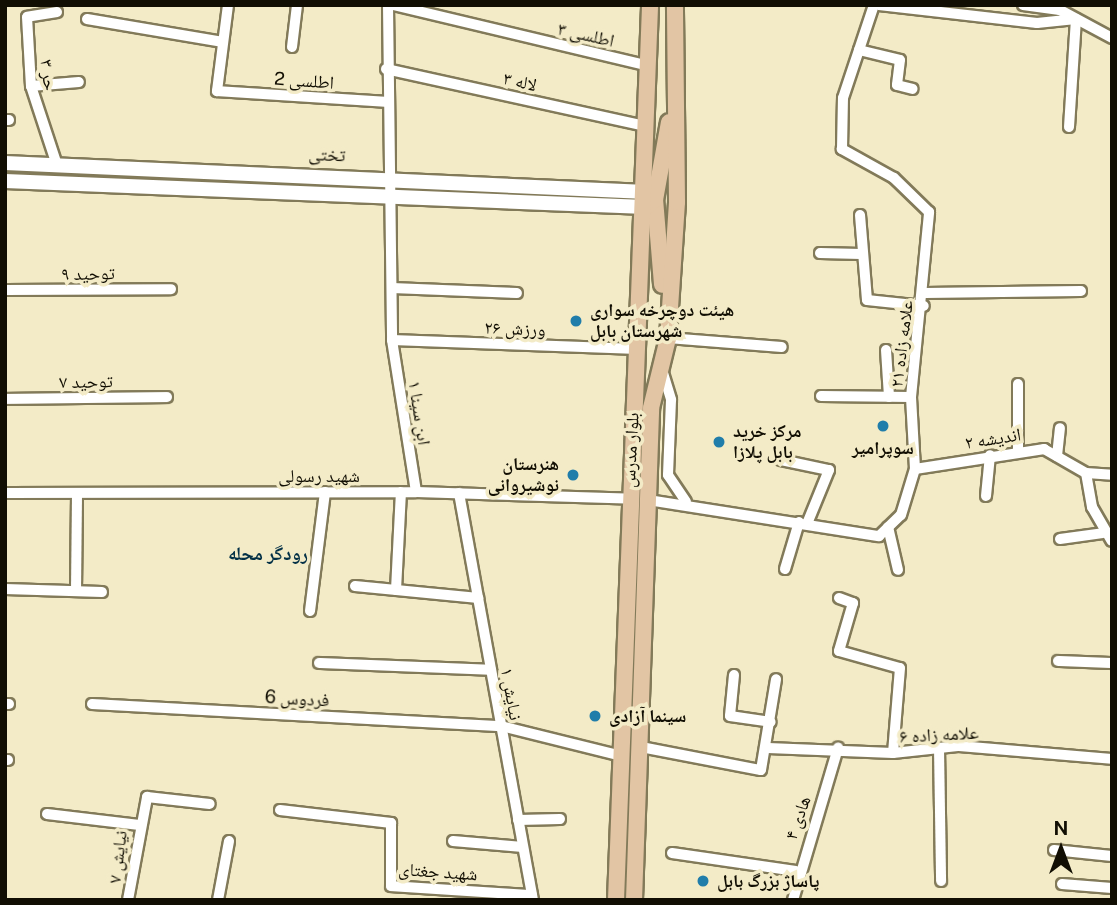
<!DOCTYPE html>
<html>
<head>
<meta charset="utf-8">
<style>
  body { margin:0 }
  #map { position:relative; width:1117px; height:905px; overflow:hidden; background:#f3ebc7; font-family:"Public Sans","Noto Naskh Arabic",sans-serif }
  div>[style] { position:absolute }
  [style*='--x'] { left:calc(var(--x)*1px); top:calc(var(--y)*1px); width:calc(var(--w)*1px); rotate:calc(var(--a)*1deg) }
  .roads { filter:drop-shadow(2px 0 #827a59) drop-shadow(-2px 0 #827a59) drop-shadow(0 2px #827a59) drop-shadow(0 -2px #827a59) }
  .street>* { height:10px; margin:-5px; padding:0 5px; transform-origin:5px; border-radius:5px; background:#fff }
  .secondary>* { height:14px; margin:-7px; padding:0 7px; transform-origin:7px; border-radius:7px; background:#fff }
  .primary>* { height:16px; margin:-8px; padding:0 8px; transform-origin:8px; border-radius:8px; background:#e2c5a4 }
  .dots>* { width:19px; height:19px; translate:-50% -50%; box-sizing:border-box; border:4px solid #f3ebc7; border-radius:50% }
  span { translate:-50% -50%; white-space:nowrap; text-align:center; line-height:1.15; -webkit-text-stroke:7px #f3ebc7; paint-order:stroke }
  .street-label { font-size:18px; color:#110e03 }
  .poi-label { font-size:18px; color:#110e03; font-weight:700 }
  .left { translate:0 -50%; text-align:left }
  .right { translate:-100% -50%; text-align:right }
  .neighbourhood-label { font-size:19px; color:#033046; font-weight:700 }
  .frame { position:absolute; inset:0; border:7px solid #110e03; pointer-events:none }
  .north { position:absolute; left:1026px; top:814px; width:70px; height:70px; -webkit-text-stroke:5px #f3ebc7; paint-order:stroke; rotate:0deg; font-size:19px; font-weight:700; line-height:28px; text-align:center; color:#110e03 }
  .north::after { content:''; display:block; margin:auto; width:24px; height:32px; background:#110e03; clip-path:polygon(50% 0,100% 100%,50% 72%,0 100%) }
</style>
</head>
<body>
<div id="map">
  <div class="roads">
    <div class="street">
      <i style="--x:228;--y:5;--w:87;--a:97.3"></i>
      <i style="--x:217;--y:91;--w:171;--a:3.7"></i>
      <i style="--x:388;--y:5;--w:335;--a:89.3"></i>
      <i style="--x:392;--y:340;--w:154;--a:81"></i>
      <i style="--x:393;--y:5;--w:263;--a:13.4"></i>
      <i style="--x:879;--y:5;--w:159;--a:6.5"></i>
      <i style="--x:1037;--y:23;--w:39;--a:-6"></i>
      <i style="--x:1023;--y:5;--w:37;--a:8"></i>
      <i style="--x:1060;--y:10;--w:59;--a:28.3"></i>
      <i style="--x:57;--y:12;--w:30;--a:171"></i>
      <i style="--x:27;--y:17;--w:69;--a:86.7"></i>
      <i style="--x:31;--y:86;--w:83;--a:71.8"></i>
      <i style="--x:87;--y:19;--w:138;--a:9.6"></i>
      <i style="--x:292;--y:47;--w:42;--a:-83.2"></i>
      <i style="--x:859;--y:50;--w:42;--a:13.7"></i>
      <i style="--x:900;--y:60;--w:25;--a:97"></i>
      <i style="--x:897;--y:85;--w:16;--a:14"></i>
      <i style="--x:386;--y:69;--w:266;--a:12.4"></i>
      <i style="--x:31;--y:86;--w:48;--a:-4.8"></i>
      <i style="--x:5;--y:120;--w:4;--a:0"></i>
      <i style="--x:1069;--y:127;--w:108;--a:-86.3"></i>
      <i style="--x:860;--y:215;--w:85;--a:85.3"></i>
      <i style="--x:867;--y:300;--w:57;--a:6"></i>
      <i style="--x:820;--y:253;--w:41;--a:1.4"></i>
      <i style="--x:392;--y:288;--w:125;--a:2.3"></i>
      <i style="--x:5;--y:290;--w:166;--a:-0.3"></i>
      <i style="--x:925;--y:293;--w:156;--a:-0.7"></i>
      <i style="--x:668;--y:338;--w:114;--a:4.5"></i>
      <i style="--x:392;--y:340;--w:246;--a:2.1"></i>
      <i style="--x:886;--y:350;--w:47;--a:86.3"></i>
      <i style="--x:663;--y:373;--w:28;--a:73"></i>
      <i style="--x:671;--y:400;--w:75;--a:92.3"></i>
      <i style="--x:668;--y:475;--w:32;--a:56"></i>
      <i style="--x:1018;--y:384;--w:65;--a:90"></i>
      <i style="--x:821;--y:396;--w:90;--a:0.6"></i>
      <i style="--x:5;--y:399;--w:162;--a:-0.7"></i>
      <i style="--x:1057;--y:456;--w:28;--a:-84"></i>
      <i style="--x:781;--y:460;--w:49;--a:11.8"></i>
      <i style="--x:829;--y:470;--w:58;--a:112.2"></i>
      <i style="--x:915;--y:469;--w:131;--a:-8.8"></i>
      <i style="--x:1044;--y:449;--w:48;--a:29.7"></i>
      <i style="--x:1086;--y:473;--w:26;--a:4"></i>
      <i style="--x:1086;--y:473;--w:35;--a:80"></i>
      <i style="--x:1092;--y:507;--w:39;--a:60"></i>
      <i style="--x:5;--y:493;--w:411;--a:-0.1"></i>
      <i style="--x:416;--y:492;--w:218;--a:1.8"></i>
      <i style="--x:459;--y:493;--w:414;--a:79.7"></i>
      <i style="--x:986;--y:496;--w:41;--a:-84.4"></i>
      <i style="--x:648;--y:500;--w:234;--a:8.9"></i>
      <i style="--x:879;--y:536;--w:30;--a:-44"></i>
      <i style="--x:901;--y:515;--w:48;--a:-73.1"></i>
      <i style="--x:915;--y:469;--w:72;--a:-93.2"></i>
      <i style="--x:911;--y:397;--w:186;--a:-84.4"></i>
      <i style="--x:929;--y:212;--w:49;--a:-135.8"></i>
      <i style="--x:894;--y:178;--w:60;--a:-150.9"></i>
      <i style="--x:842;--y:149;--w:51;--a:-88.9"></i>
      <i style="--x:843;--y:98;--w:98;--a:-71.6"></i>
      <i style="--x:888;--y:527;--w:44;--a:76.9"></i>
      <i style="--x:1060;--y:539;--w:43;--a:-7.9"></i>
      <i style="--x:785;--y:569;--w:49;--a:-73.4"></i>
      <i style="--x:355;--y:586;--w:124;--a:5.6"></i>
      <i style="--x:5;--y:589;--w:97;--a:1.8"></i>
      <i style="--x:396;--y:590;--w:98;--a:-87.1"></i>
      <i style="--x:76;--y:591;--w:98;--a:-89.4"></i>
      <i style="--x:839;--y:598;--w:15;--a:20"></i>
      <i style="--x:853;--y:603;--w:50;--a:106.3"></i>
      <i style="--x:839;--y:651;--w:63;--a:15.6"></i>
      <i style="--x:900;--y:668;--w:85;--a:94.7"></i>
      <i style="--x:310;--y:611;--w:120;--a:-82.8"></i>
      <i style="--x:1058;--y:661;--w:54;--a:2.1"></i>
      <i style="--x:319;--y:663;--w:172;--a:2.3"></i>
      <i style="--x:734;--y:675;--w:41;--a:95.6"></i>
      <i style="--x:730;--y:716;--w:41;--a:8.3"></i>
      <i style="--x:5;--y:704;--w:4;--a:0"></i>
      <i style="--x:92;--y:704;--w:410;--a:3.1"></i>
      <i style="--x:501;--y:726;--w:125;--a:13.9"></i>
      <i style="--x:641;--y:747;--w:122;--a:10.9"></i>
      <i style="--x:761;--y:770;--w:92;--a:-80.6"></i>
      <i style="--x:768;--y:748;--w:125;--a:2.3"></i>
      <i style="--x:893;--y:753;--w:65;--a:-6.1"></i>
      <i style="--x:958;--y:746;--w:155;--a:4.8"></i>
      <i style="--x:939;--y:748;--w:133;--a:89.1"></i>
      <i style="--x:5;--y:760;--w:3;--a:0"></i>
      <i style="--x:280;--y:810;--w:112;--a:6.7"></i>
      <i style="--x:391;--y:823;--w:63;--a:90"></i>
      <i style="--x:391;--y:886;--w:141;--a:3.7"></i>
      <i style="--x:47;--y:814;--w:93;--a:6.8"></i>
      <i style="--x:518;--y:820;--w:42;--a:-1.4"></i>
      <i style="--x:453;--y:841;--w:70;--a:4.9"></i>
      <i style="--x:1054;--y:850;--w:58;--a:5.9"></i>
      <i style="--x:672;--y:853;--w:125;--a:8.3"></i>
      <i style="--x:1062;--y:884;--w:50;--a:4.6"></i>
      <i style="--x:128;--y:900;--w:105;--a:-79.5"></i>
      <i style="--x:147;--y:797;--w:63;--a:6.3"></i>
      <i style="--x:218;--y:900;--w:60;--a:-79.4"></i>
      <i style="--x:793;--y:900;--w:159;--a:-73.5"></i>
    </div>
    <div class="secondary">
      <i style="--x:5;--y:163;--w:642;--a:2.59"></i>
      <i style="--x:5;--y:181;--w:641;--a:2.33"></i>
    </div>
    <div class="primary">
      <i style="--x:655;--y:199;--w:86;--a:85.3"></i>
      <i style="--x:647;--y:206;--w:10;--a:-37"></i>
      <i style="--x:655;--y:200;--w:79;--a:-79.8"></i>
      <i style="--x:616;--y:900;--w:896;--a:-87.82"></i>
      <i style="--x:634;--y:900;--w:492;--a:-88"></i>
      <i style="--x:651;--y:408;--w:72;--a:-76.3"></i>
      <i style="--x:668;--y:338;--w:136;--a:-86.2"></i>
      <i style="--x:677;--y:202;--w:197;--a:-90.6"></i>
    </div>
  </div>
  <div class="dots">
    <i style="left:576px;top:321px;background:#207daa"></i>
    <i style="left:883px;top:426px;background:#207daa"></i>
    <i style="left:719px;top:442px;background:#207daa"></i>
    <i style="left:573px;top:475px;background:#207daa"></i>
    <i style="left:595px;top:716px;background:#207daa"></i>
    <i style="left:703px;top:881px;background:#207daa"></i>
  </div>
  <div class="street-label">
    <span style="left:586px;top:35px;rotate:13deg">اطلسی ۳</span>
    <span style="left:48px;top:75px;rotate:82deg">حر ۳</span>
    <span style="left:304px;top:81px;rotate:4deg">اطلسی 2</span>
    <span style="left:520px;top:82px;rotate:13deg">لاله ۳</span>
    <span style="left:327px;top:155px;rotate:2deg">تختی</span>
    <span style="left:88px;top:274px;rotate:-1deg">توحید ۹</span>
    <span style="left:515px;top:329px;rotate:2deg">ورزش ۲۶</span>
    <span style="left:902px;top:344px;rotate:-83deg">علامه زاده ۲۱</span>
    <span style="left:86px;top:382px;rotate:-1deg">توحید ۷</span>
    <span style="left:419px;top:413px;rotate:81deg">ابن سینا ۱</span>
    <span style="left:993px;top:439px;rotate:-9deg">اندیشه ۲</span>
    <span style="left:631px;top:450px;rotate:-87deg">بلوار مدرس</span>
    <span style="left:319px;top:476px">شهید رسولی</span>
    <span style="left:511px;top:694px;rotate:80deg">نیایش ۱</span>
    <span style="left:297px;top:699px;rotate:3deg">فردوس 6</span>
    <span style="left:939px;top:735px;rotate:-3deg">علامه زاده ۶</span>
    <span style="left:798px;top:818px;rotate:-71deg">هادی ۴</span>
    <span style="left:118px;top:857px;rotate:-83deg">نیایش ۷</span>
    <span style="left:438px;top:872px;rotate:4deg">شهید جغتای</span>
  </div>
  <div class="poi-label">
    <span class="left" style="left:590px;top:321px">هیئت دوچرخه سواری<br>شهرستان بابل</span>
    <span class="left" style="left:733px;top:442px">مرکز خرید<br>بابل پلازا</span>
    <span style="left:883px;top:448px">سوپرامیر</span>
    <span class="right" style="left:559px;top:475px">هنرستان<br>نوشیروانی</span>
    <span class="left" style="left:609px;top:716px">سینما آزادی</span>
    <span class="left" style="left:717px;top:881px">پاساژ بزرگ بابل</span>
  </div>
  <div class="neighbourhood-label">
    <span style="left:268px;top:554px">رودگر محله</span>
  </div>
  <div class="frame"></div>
  <div class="north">N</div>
</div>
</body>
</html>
